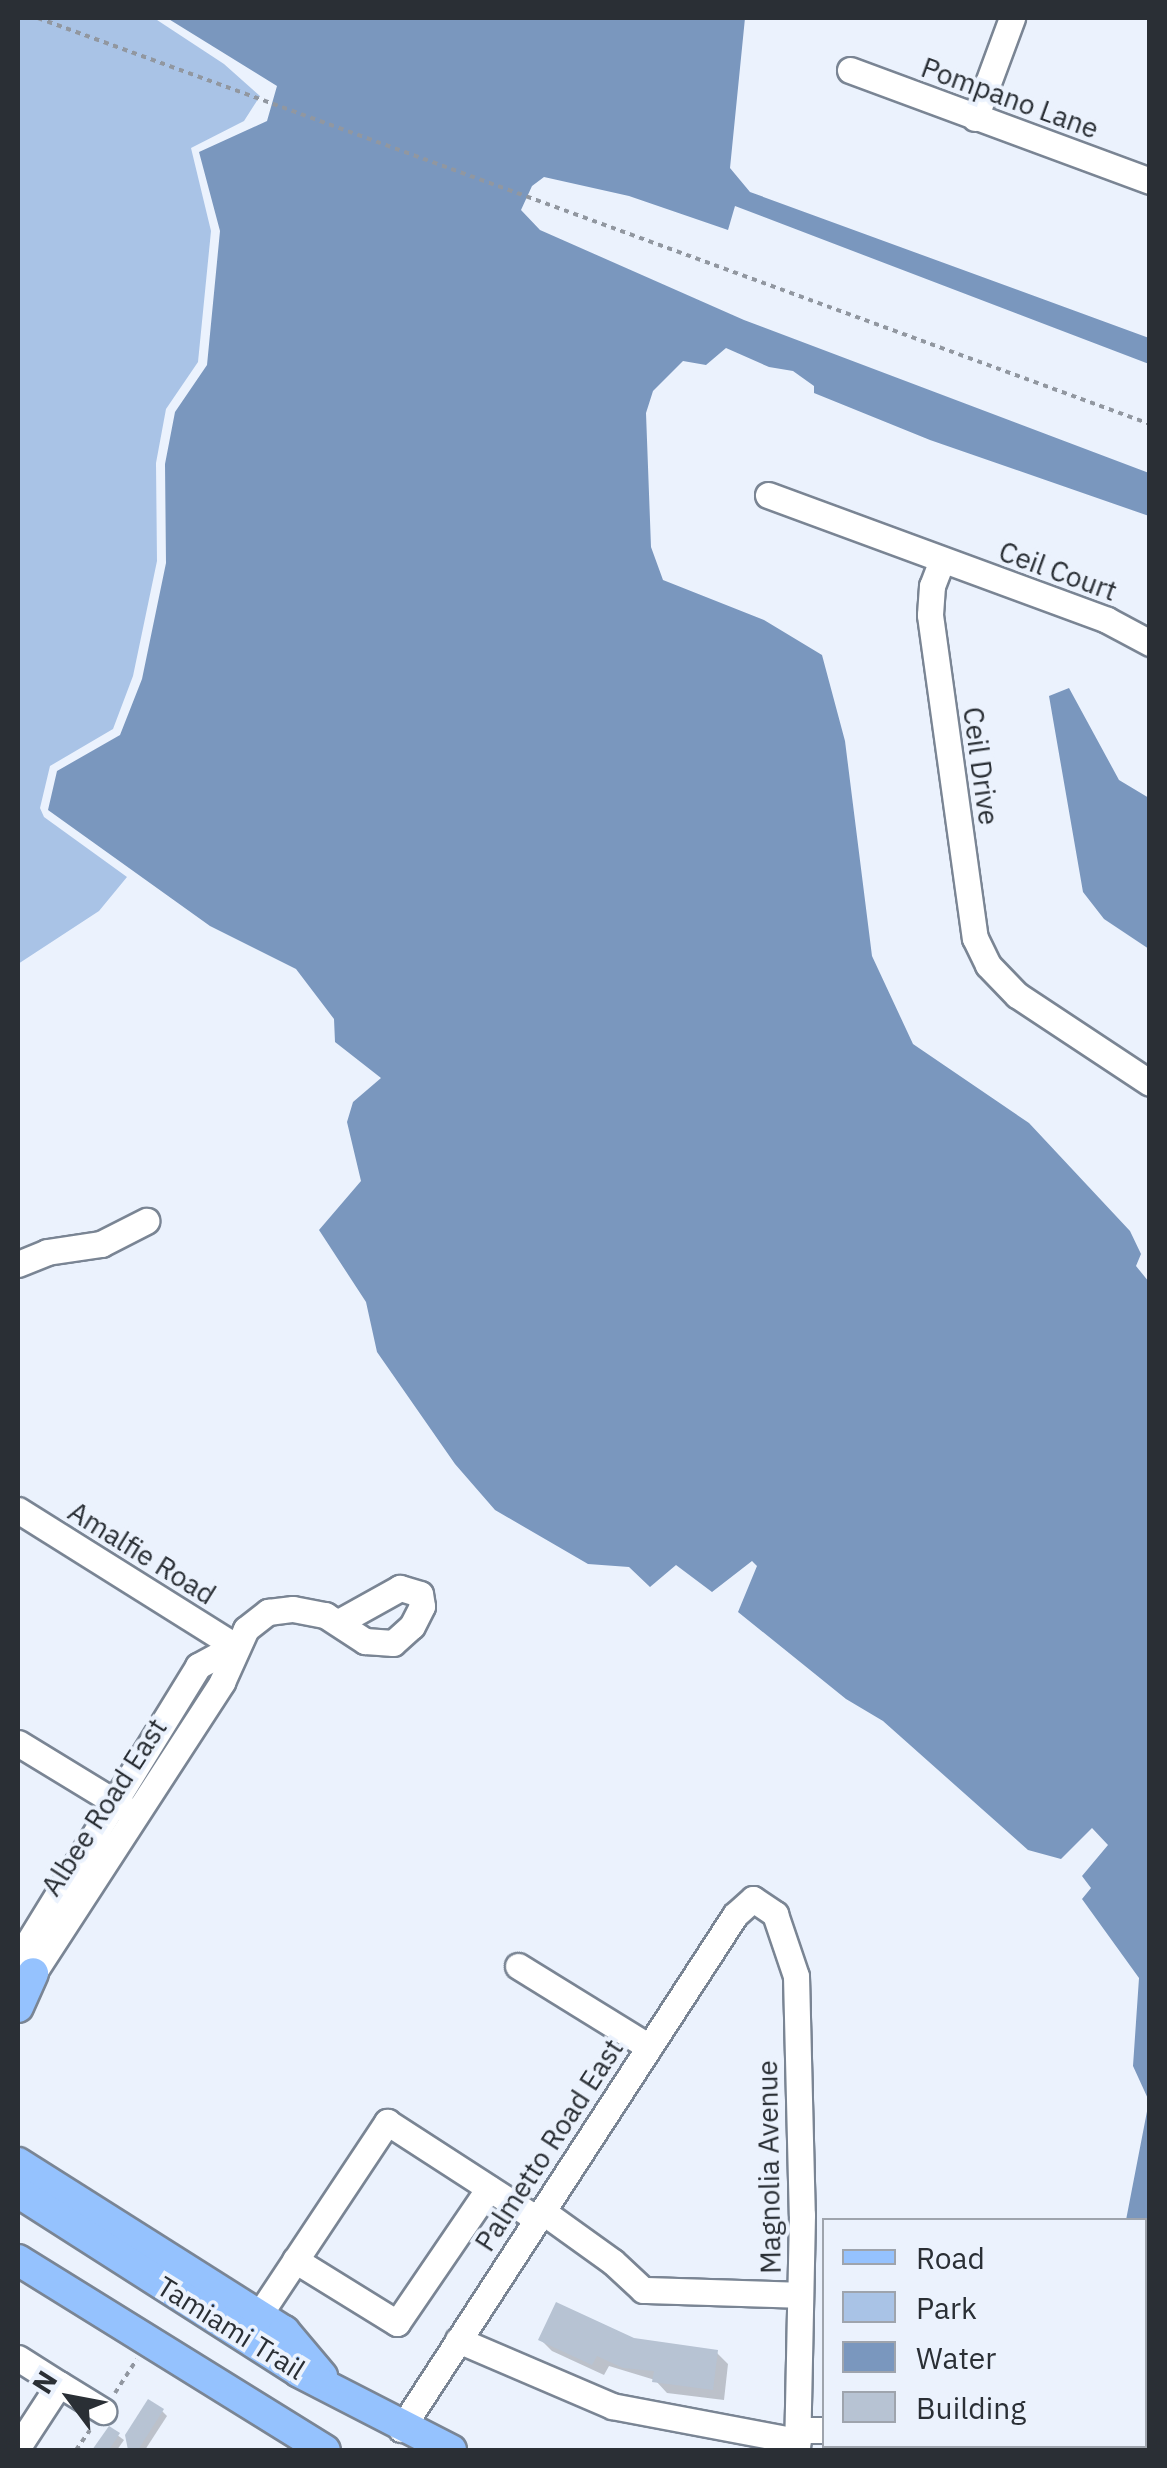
<!DOCTYPE html>
<html>
<head>
<meta charset="utf-8">
<style>
  body { margin:0 }
  #map { position:relative; width:1167px; height:2468px; overflow:hidden; background:#ebf2fd; font-family:"IBM Plex Sans",sans-serif }
  div>[style] { position:absolute }
  [style*='--x'] { left:calc(var(--x)*1px); top:calc(var(--y)*1px); width:calc(var(--w)*1px); rotate:calc(var(--a)*1deg) }
  .green>* { inset:0; background:#a9c3e6 }
  .water>* { inset:0; background:#7a97be }
  .shadow>* { inset:0; background:#0003 }
  .building>* { inset:0; background:#b7c3d3 }
  .path>* { height:4px; margin-top:-2px; transform-origin:0; background:repeating-linear-gradient(90deg,#9197a0 0 5px,transparent 0 10px) }
  .roads { filter:drop-shadow(2px 0 #7a8594) drop-shadow(-2px 0 #7a8594) drop-shadow(0 2px #7a8594) drop-shadow(0 -2px #7a8594) }
  .minor>* { height:25px; margin:-12.5px; padding:0 12.5px; transform-origin:12.5px; border-radius:12.5px; background:#fff }
  .major>* { height:30px; margin:-15px; padding:0 15px; transform-origin:15px; border-radius:15px; background:#95c2fe }
  span { translate:-50% -50%; white-space:nowrap; text-align:center; line-height:1.15; -webkit-text-stroke:8px #ebf2fd; paint-order:stroke }
  .street-label { font-size:28px; color:#2a2f35 }
  .frame { position:absolute; inset:0; border:20px solid #2a2f35; pointer-events:none }
  .legend { position:absolute; left:822px; top:2218px; width:325px; height:230px; box-sizing:border-box; background:#ebf2fd; border:2px solid #9ea4ad; margin:0; padding:12px 18px; list-style:none; font-size:30px; color:#2a2f35 }
  .legend li { display:flex; align-items:center; gap:20px; height:50px }
  .legend b { width:50px; border:2px solid #9ea4ad }
  .north { position:absolute; left:20px; top:2348px; width:100px; height:100px; -webkit-text-stroke:8px #ebf2fd; paint-order:stroke; rotate:302deg; font-size:28px; font-weight:700; line-height:40px; text-align:center; color:#2a2f35 }
  .north::after { content:''; display:block; margin:auto; width:35px; height:45px; background:#2a2f35; clip-path:polygon(50% 0,100% 100%,50% 72%,0 100%) }
</style>
</head>
<body>
<div id="map">
  <div class="green">
    <i style="clip-path:polygon(18px 18px,154px 18px,224px 64px,260px 96px,244px 121px,191px 148px,211px 231px,198px 362px,166px 409px,156px 463px,157px 561px,133px 676px,113px 729px,50px 766px,40px 808px,44px 817px,127px 877px,99px 911px,18px 964px)"></i>
  </div>
  <div class="water">
    <i style="clip-path:polygon(167px 18px,745px 18px,730px 168px,750px 192px,1149px 338px,1149px 364px,735px 206px,728px 230px,629px 196px,544px 177px,532px 186px,521px 210px,540px 230px,744px 320px,1149px 473px,1149px 516px,930px 440px,814px 393px,814px 386px,793px 371px,769px 367px,726px 348px,706px 365px,683px 361px,653px 391px,646px 413px,651px 547px,663px 580px,764px 620px,822px 655px,845px 741px,872px 956px,913px 1044px,1029px 1123px,1130px 1231px,1141px 1254px,1136px 1266px,1149px 1282px,1149px 2441px,1144px 2441px,1144px 2220px,1126px 2220px,1149px 2101px,1133px 2066px,1139px 1978px,1082px 1899px,1091px 1888px,1082px 1876px,1108px 1845px,1092px 1828px,1061px 1859px,1028px 1850px,883px 1721px,846px 1699px,738px 1612px,757px 1566px,752px 1561px,712px 1592px,676px 1565px,650px 1587px,629px 1567px,588px 1564px,495px 1510px,455px 1464px,377px 1352px,366px 1302px,319px 1230px,361px 1181px,347px 1122px,353px 1102px,381px 1078px,335px 1042px,334px 1019px,296px 969px,210px 926px,48px 810px,57px 771px,120px 735px,142px 679px,166px 563px,165px 464px,175px 412px,207px 365px,220px 231px,199px 152px,267px 121px,277px 86px)"></i>
    <i style="clip-path:polygon(1069px 688px,1119px 780px,1149px 798px,1149px 949px,1104px 919px,1083px 892px,1049px 696px)"></i>
  </div>
  <div class="shadow">
    <i style="clip-path:polygon(541px 2340px,716px 2352px,728px 2364px,724px 2400px,667px 2393px,655px 2380px,609px 2366px,604px 2375px,552px 2351px)"></i>
    <i style="clip-path:polygon(162px 2411px,167px 2416px,145px 2450px,134px 2449px)"></i>
    <i style="clip-path:polygon(109px 2429px,124px 2440px,117px 2450px,95px 2450px)"></i>
  </div>
  <div class="building">
    <i style="clip-path:polygon(556px 2302px,634px 2338px,718px 2350px,713px 2390px,652px 2382px,654px 2371px,623px 2368px,597px 2356px,592px 2365px,538px 2340px)"></i>
    <i style="clip-path:polygon(148px 2399px,164px 2409px,138px 2450px,128px 2450px,125px 2435px)"></i>
    <i style="clip-path:polygon(109px 2426px,120px 2433px,109px 2450px,92px 2450px)"></i>
  </div>
  <div class="path">
    <i style="--x:38;--y:18;--w:1184;--a:20.06"></i>
    <i style="--x:115;--y:2393;--w:40;--a:-57.1"></i>
    <i style="--x:76;--y:2450;--w:24;--a:-55"></i>
  </div>
  <div class="roads">
    <div class="minor">
      <i style="--x:850;--y:70;--w:320;--a:20.3"></i>
      <i style="--x:975;--y:118;--w:107;--a:-69.7"></i>
      <i style="--x:768;--y:495;--w:361;--a:20.2"></i>
      <i style="--x:1107;--y:620;--w:49;--a:28.1"></i>
      <i style="--x:942;--y:560;--w:28;--a:111"></i>
      <i style="--x:932;--y:586;--w:29;--a:94"></i>
      <i style="--x:930;--y:615;--w:326;--a:82.1"></i>
      <i style="--x:975;--y:938;--w:30;--a:64"></i>
      <i style="--x:988;--y:965;--w:42;--a:46"></i>
      <i style="--x:1017;--y:995;--w:159;--a:33.5"></i>
      <i style="--x:18;--y:1264;--w:31;--a:-22"></i>
      <i style="--x:47;--y:1252;--w:55;--a:-8.4"></i>
      <i style="--x:101;--y:1244;--w:51;--a:-27.1"></i>
      <i style="--x:18;--y:1510;--w:256;--a:32.1"></i>
      <i style="--x:18;--y:1743;--w:127;--a:31.4"></i>
      <i style="--x:18;--y:1959;--w:344;--a:-58.4"></i>
      <i style="--x:198;--y:1666;--w:42;--a:-28.4"></i>
      <i style="--x:518;--y:1966;--w:154;--a:31.7"></i>
      <i style="--x:23;--y:1989;--w:366;--a:-57"></i>
      <i style="--x:222;--y:1682;--w:58;--a:-65.6"></i>
      <i style="--x:246;--y:1629;--w:28;--a:-38"></i>
      <i style="--x:268;--y:1612;--w:25;--a:-7"></i>
      <i style="--x:293;--y:1609;--w:33;--a:11"></i>
      <i style="--x:325;--y:1615;--w:48;--a:33"></i>
      <i style="--x:365;--y:1641;--w:28;--a:4"></i>
      <i style="--x:393;--y:1643;--w:25;--a:-42"></i>
      <i style="--x:412;--y:1626;--w:22;--a:-63"></i>
      <i style="--x:422;--y:1606;--w:12;--a:-99"></i>
      <i style="--x:420;--y:1594;--w:21;--a:-163"></i>
      <i style="--x:400;--y:1588;--w:70;--a:150.9"></i>
      <i style="--x:542;--y:2211;--w:87;--a:35.7"></i>
      <i style="--x:613;--y:2262;--w:41;--a:43"></i>
      <i style="--x:643;--y:2290;--w:157;--a:1.8"></i>
      <i style="--x:295;--y:2260;--w:120;--a:31.7"></i>
      <i style="--x:397;--y:2323;--w:163;--a:-55.7"></i>
      <i style="--x:259;--y:2315;--w:232;--a:-56.4"></i>
      <i style="--x:387;--y:2122;--w:179;--a:32.9"></i>
      <i style="--x:458;--y:2340;--w:168;--a:23.2"></i>
      <i style="--x:612;--y:2406;--w:189;--a:10.7"></i>
      <i style="--x:18;--y:2358;--w:49;--a:32.4"></i>
      <i style="--x:401;--y:2429;--w:613;--a:-56.98"></i>
      <i style="--x:735;--y:1915;--w:24;--a:-42"></i>
      <i style="--x:753;--y:1899;--w:27;--a:34"></i>
      <i style="--x:775;--y:1914;--w:65;--a:71.3"></i>
      <i style="--x:796;--y:1976;--w:239;--a:88.6"></i>
      <i style="--x:802;--y:2215;--w:235;--a:91.2"></i>
      <i style="--x:798;--y:2430;--w:26;--a:0"></i>
      <i style="--x:18;--y:2447;--w:75;--a:-56.9"></i>
      <i style="--x:59;--y:2384;--w:52;--a:31.5"></i>
    </div>
    <div class="major">
      <i style="--x:18;--y:2007;--w:37;--a:-66"></i>
      <i style="--x:18;--y:2163;--w:315;--a:32.3"></i>
      <i style="--x:284;--y:2331;--w:59;--a:49.8"></i>
      <i style="--x:18;--y:2192;--w:334;--a:32.6"></i>
      <i style="--x:299;--y:2372;--w:171;--a:27.2"></i>
      <i style="--x:18;--y:2260;--w:361;--a:31.8"></i>
    </div>
  </div>
  <div class="street-label">
    <span style="left:1010px;top:98px;rotate:20deg">Pompano Lane</span>
    <span style="left:1058px;top:571px;rotate:20deg">Ceil Court</span>
    <span style="left:981px;top:766px;rotate:82deg">Ceil Drive</span>
    <span style="left:142px;top:1553px;rotate:32deg">Amalfie Road</span>
    <span style="left:104px;top:1807px;rotate:-57deg">Albee Road East</span>
    <span style="left:549px;top:2145px;rotate:-57deg">Palmetto Road East</span>
    <span style="left:769px;top:2167px;rotate:-91deg">Magnolia Avenue</span>
    <span style="left:231px;top:2328px;rotate:32deg">Tamiami Trail</span>
  </div>
  <div class="frame"></div>
  <ul class="legend">
  <li><b style="height:12px;background:#95c2fe"></b>Road</li>
  <li><b style="height:28px;background:#a9c3e6"></b>Park</li>
  <li><b style="height:28px;background:#7a97be"></b>Water</li>
  <li><b style="height:28px;background:#b7c3d3"></b>Building</li>
  </ul>
  <div class="north">N</div>
</div>
</body>
</html>
